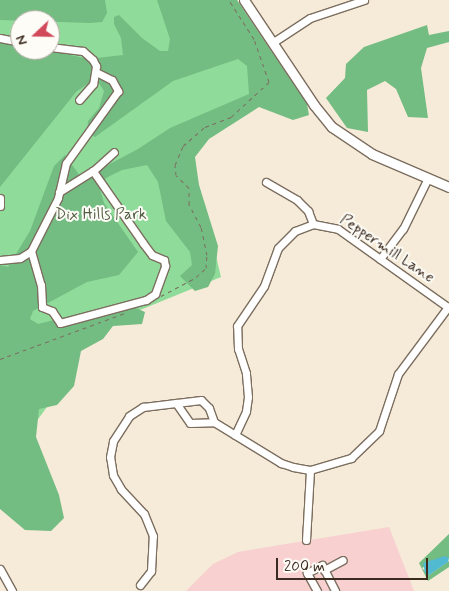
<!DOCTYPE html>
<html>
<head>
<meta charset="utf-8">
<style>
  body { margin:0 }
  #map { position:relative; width:449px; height:591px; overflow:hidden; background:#f6ebd8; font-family:Mynerve,sans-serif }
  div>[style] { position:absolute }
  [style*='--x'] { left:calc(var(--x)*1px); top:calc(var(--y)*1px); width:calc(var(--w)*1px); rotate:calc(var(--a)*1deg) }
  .built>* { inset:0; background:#f7d0cf }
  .green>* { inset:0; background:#8fdc9a }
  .forest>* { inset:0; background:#73bc82 }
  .water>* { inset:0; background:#52bad0 }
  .path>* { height:1px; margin-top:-0.5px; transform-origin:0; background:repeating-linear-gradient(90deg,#7c6e5f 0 4px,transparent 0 8px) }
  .roads { filter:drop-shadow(1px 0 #7c6e5f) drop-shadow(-1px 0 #7c6e5f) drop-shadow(0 1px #7c6e5f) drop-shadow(0 -1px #7c6e5f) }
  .minor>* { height:7px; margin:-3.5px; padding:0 3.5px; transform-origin:3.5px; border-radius:3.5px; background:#fff }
  .major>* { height:9px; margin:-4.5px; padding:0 4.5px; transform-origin:4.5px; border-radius:4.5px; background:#fff }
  span { translate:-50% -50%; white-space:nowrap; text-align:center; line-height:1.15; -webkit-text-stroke:4px #fdfcf7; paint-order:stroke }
  .park-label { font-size:16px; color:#545f43 }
  .street-label { font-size:16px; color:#3b2a1e }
  .north { position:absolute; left:10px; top:10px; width:50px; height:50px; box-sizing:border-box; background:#fdfcf7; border:1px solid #afa8a0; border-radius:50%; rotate:249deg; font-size:14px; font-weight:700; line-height:20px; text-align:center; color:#3b2a1e }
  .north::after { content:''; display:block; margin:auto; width:18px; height:22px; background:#d1495b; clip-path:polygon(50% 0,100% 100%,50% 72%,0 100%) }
  .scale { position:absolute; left:276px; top:558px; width:152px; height:22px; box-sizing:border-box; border:2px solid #3b2a1e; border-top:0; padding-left:6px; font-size:15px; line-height:18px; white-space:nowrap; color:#3b2a1e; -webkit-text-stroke:4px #fdfcf7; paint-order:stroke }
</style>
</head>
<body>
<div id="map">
  <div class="built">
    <i style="clip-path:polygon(389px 527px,414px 591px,186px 591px,213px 564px,238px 552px)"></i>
  </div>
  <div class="green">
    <i style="clip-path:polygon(evenodd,0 0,234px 0,265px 97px,190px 148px,221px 277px,69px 339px,55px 396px,0 471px,0 0,20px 20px,50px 20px,50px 50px,20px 50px,20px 20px)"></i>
  </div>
  <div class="forest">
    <i style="clip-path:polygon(0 0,105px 0,107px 13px,102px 22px,90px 23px,0 20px)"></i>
    <i style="clip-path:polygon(157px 0,237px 0,307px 104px,309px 115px,293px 120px,259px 107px,209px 139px,195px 157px,199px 185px,218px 246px,215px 274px,208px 287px,195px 291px,180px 276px,192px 265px,190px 252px,166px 221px,158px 182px,147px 165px,122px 170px,106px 178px,100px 189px,104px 203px,138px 252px,119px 275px,87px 282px,33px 311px,30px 319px,38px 324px,102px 308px,131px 306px,145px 312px,142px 324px,113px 326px,103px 339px,81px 351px,74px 386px,57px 405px,39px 409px,36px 437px,59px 495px,64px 518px,51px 531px,25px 530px,0 509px,0 265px,8px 267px,30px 231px,54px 166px,65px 155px,80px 176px,91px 174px,138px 149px,170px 128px,249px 94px,247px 66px,238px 59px,173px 81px,95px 137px,87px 132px,88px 121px,99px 108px,104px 91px,99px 83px,90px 82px,76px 92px,0 187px,0 43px,20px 46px,20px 50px,49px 50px,88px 59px,123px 55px,121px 38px,114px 24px,114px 17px,119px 15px,142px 38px,160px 51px,168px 51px,170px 39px)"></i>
    <i style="clip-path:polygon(427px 25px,429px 35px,449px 31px,449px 42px,427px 48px,421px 68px,428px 118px,408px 117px,396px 89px,385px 81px,367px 90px,368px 132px,347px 128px,326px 98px,345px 78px,346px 64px,364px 47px)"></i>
    <i style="clip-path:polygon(449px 534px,449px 558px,438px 559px,422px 568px,429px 575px,449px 561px,449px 567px,428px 581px,419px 563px)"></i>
  </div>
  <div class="water">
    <i style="clip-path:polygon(445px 556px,449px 558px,448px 562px,429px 575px,425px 573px,423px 563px)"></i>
  </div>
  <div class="path">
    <i style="--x:161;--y:296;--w:40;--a:-28"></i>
    <i style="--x:196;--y:277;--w:13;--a:-42"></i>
    <i style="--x:206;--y:268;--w:13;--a:-86"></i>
    <i style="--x:207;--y:255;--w:29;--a:-102"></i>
    <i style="--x:201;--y:227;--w:26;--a:-118"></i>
    <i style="--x:189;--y:204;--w:16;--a:-90"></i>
    <i style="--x:189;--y:188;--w:18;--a:-135"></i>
    <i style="--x:176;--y:175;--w:10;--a:-96"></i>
    <i style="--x:175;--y:165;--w:21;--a:-67"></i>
    <i style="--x:183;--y:146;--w:29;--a:-41"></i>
    <i style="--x:205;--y:127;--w:28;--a:-21"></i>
    <i style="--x:231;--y:117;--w:52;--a:-42.6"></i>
    <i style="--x:269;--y:82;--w:46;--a:-109.2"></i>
    <i style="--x:254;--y:39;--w:46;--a:-122.7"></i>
    <i style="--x:0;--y:359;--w:136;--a:-20.2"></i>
  </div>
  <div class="roads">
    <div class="minor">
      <i style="--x:0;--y:38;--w:20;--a:11"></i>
      <i style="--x:272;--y:43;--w:45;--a:-33.3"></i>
      <i style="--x:310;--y:18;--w:57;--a:-18.4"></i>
      <i style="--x:50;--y:47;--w:33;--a:7"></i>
      <i style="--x:83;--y:51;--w:13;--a:42"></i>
      <i style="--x:93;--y:60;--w:7;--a:63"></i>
      <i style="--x:96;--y:66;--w:18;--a:99"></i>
      <i style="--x:93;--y:84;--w:21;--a:131"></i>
      <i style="--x:96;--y:72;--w:18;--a:27"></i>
      <i style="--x:112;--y:80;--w:13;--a:61"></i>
      <i style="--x:118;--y:91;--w:89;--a:125.8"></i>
      <i style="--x:66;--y:163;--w:36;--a:103"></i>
      <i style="--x:58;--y:198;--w:59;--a:117"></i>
      <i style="--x:31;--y:251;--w:35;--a:74"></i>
      <i style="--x:41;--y:285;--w:22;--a:87"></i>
      <i style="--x:42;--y:307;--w:11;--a:22"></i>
      <i style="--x:52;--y:311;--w:14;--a:56"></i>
      <i style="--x:60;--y:323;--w:89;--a:-15"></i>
      <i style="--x:146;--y:300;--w:11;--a:-34"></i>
      <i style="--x:155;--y:294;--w:30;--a:-70"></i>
      <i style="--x:165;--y:266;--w:6;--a:-99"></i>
      <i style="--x:164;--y:260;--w:13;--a:-157"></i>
      <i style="--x:152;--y:255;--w:15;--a:-127"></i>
      <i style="--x:143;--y:243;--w:88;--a:-124.8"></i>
      <i style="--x:93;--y:171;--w:28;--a:-42"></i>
      <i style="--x:266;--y:182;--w:36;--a:30"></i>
      <i style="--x:297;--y:200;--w:16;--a:45"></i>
      <i style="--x:308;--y:211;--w:14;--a:69"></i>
      <i style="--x:59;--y:192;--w:40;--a:-32"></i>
      <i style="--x:0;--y:198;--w:8;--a:90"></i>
      <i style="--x:380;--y:259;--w:38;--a:-53"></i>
      <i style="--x:403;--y:229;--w:57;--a:-63.9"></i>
      <i style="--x:0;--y:260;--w:20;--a:-6"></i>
      <i style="--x:20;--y:258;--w:13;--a:-32"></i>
      <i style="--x:214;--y:422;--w:15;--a:-110"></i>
      <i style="--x:209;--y:408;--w:11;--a:-135"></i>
      <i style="--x:201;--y:400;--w:25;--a:173"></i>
      <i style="--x:176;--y:403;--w:24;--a:55"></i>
      <i style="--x:190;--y:423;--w:24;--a:-2"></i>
      <i style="--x:214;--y:422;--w:79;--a:31.5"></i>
      <i style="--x:281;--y:463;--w:13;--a:18"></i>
      <i style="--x:293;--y:467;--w:17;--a:10"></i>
      <i style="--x:310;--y:470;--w:43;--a:-16.3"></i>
      <i style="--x:351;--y:458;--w:39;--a:-44"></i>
      <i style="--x:379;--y:431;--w:60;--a:-71.6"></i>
      <i style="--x:398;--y:374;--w:84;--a:-53.3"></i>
      <i style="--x:235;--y:435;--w:26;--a:-65"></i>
      <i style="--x:246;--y:411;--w:14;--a:-82"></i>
      <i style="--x:248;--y:397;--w:24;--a:-95"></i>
      <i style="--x:246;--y:373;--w:25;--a:-108"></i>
      <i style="--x:238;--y:349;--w:23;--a:-92"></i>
      <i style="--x:237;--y:326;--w:48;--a:-56"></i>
      <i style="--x:264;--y:286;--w:40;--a:-69.8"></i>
      <i style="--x:278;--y:248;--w:24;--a:-45"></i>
      <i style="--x:295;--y:231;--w:19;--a:-21"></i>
      <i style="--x:313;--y:224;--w:25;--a:11"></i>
      <i style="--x:338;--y:229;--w:136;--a:35.4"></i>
      <i style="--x:306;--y:540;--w:70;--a:-86.7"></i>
      <i style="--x:0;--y:569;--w:25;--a:61"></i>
      <i style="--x:324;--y:570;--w:21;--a:-28"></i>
      <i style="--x:140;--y:585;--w:18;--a:-52"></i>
      <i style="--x:151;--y:571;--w:35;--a:-87"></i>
      <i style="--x:153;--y:536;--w:24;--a:-112"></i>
      <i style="--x:144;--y:514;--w:34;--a:-133"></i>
      <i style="--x:121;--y:489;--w:16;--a:-120"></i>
      <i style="--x:113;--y:475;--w:18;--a:-99"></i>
      <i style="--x:110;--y:457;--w:16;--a:-79"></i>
      <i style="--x:113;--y:441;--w:30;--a:-57"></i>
      <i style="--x:129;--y:416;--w:17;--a:-33"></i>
      <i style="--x:143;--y:407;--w:33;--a:-7"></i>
      <i style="--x:317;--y:591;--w:21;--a:-119"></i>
      <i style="--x:307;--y:573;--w:17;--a:-28"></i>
      <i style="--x:322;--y:565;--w:29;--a:63"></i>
    </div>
    <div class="major">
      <i style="--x:244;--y:0;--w:126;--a:56.3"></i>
      <i style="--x:314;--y:105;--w:28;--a:51"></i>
      <i style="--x:332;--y:127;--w:48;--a:34"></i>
      <i style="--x:372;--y:154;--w:84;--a:23.2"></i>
    </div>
  </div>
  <div class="park-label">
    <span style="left:101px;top:215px">Dix Hills Park</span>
  </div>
  <div class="street-label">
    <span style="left:387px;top:249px;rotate:34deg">Peppermill Lane</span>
  </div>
  <div class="north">N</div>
  <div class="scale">200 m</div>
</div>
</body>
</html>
